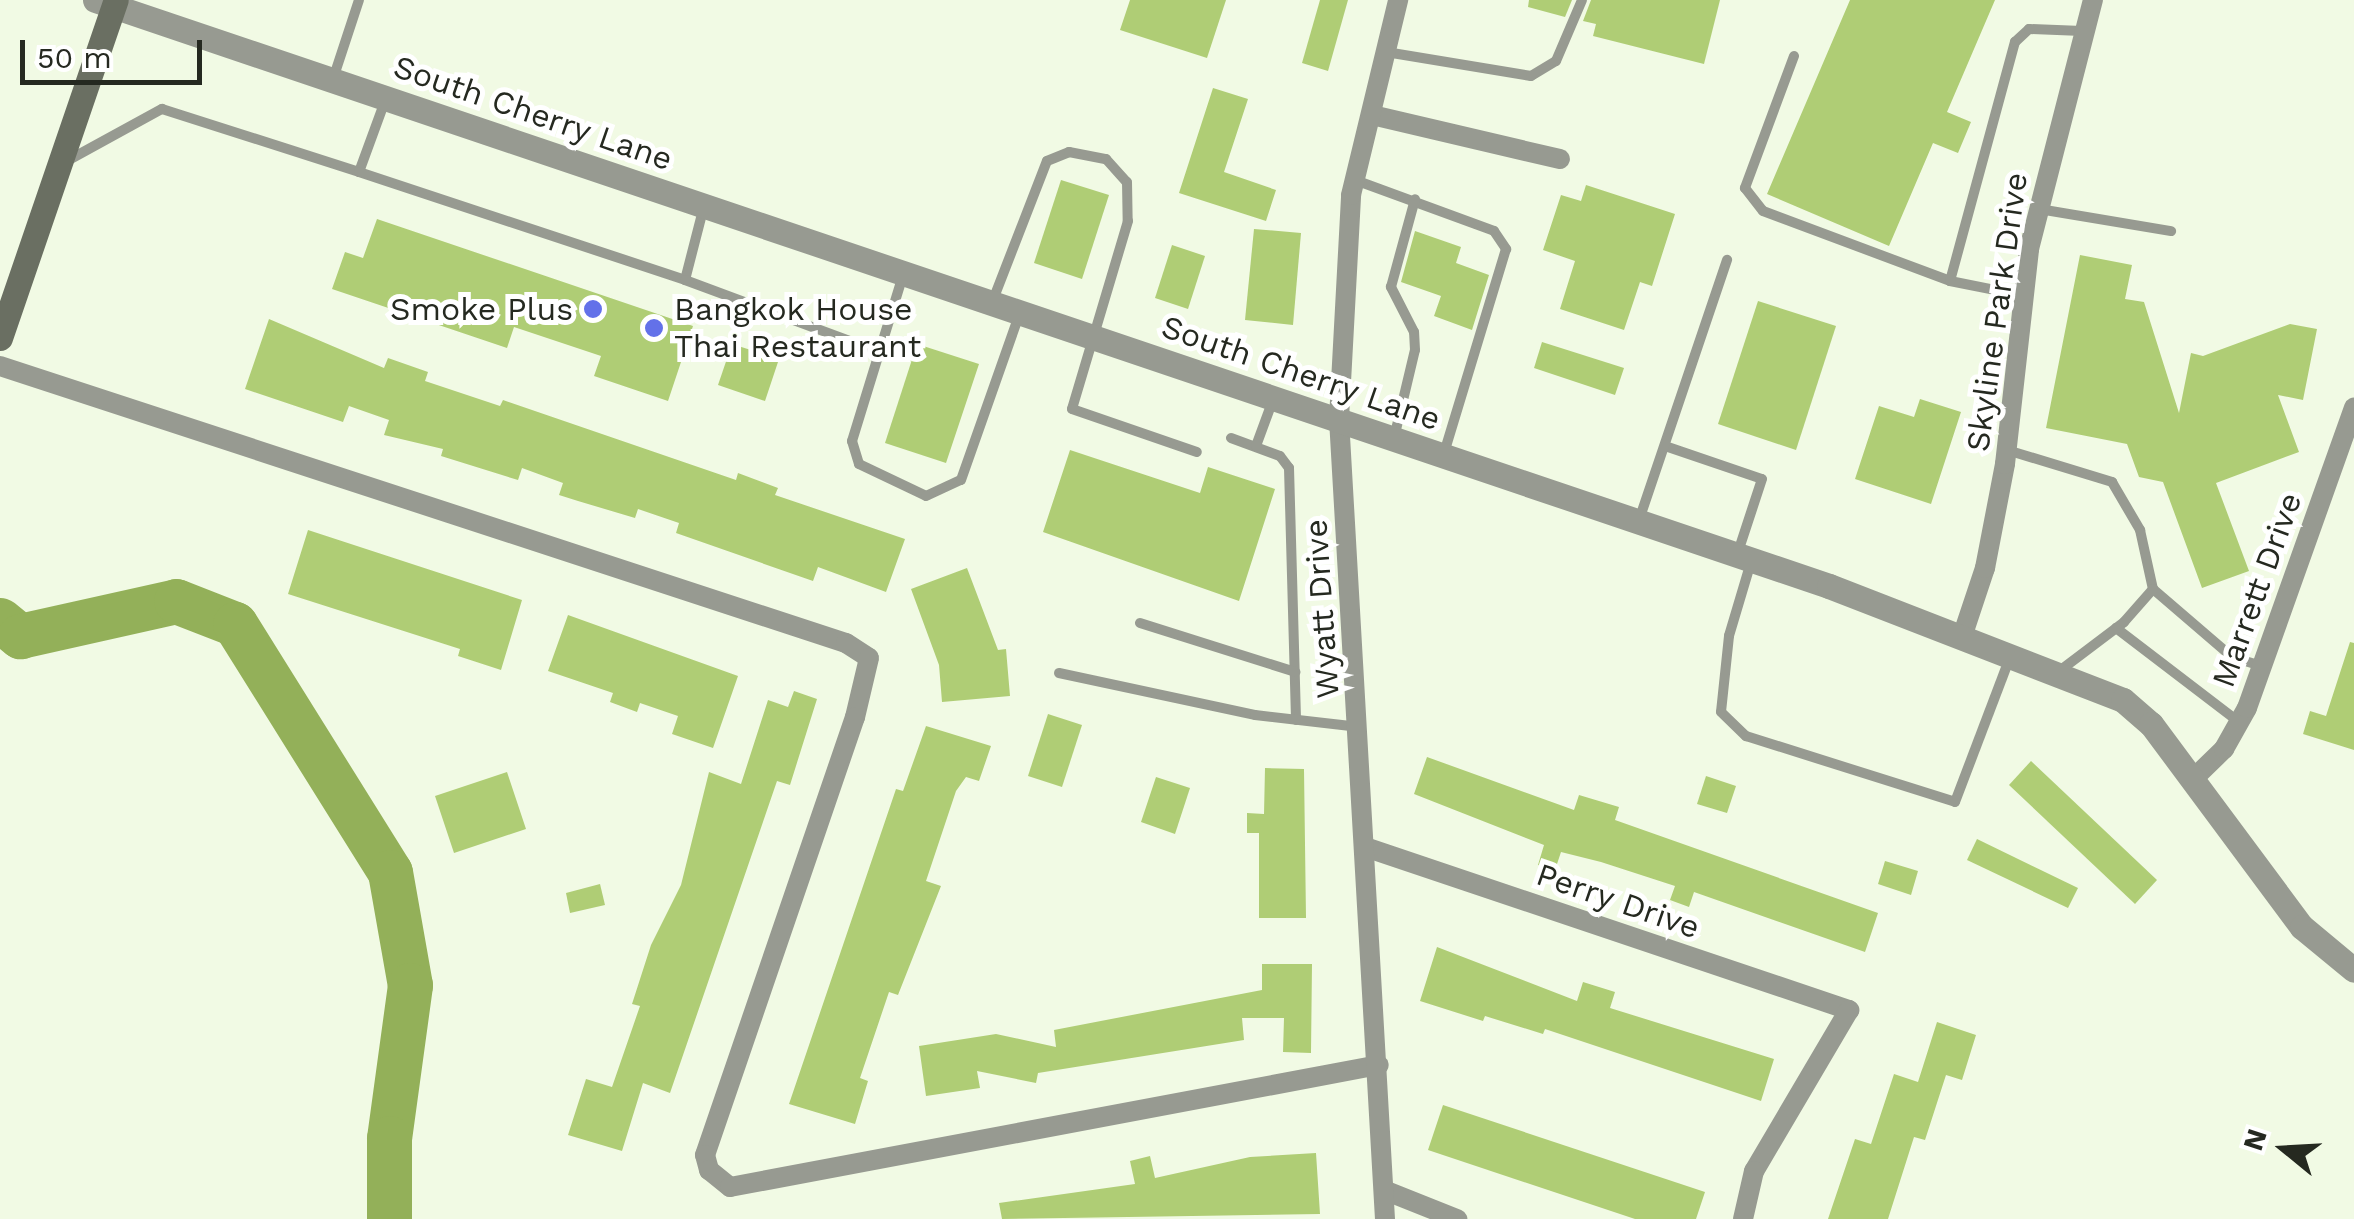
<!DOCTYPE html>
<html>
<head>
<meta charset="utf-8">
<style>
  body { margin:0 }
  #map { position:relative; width:2354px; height:1219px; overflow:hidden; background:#f1fae4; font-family:"Work Sans",sans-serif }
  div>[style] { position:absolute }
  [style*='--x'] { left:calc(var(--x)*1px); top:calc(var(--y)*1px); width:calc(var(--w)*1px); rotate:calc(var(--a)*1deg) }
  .river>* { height:45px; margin:-22.5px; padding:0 22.5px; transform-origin:22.5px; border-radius:22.5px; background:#93b059 }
  .building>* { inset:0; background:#afcd75 }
  .service>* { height:10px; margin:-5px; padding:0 5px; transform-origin:5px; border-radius:5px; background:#979a91 }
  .minor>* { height:20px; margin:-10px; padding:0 10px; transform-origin:10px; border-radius:10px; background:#979a91 }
  .tertiary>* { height:25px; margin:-12.5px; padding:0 12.5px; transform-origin:12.5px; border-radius:12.5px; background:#979a91 }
  .secondary>* { height:25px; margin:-12.5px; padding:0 12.5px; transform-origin:12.5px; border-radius:12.5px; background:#6a6f62 }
  .dots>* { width:28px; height:28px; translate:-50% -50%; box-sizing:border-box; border:5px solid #fff; border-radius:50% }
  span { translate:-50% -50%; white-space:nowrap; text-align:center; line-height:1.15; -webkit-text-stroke:10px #fff; paint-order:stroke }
  .street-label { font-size:32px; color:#252920 }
  .poi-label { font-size:32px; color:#252920 }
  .right { translate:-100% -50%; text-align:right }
  .left { translate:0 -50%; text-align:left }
  .north { position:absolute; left:2234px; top:1099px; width:100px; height:100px; -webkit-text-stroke:8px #fff; paint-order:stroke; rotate:288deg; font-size:28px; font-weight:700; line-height:40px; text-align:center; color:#252920 }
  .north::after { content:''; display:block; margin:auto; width:35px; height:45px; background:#252920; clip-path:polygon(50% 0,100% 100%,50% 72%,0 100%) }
  .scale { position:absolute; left:20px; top:40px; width:182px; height:45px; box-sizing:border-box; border:5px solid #252920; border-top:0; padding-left:12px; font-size:30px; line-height:35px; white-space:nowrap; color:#252920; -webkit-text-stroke:8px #fff; paint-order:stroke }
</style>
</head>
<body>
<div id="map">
  <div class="river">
    <i style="--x:0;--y:620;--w:26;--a:39"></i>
    <i style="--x:20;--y:636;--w:160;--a:-12.6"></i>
    <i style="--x:176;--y:601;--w:63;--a:21.3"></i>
    <i style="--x:235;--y:624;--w:292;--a:58"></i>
    <i style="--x:390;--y:872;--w:115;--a:80"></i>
    <i style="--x:410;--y:985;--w:154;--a:97.8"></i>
    <i style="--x:389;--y:1138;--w:81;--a:90"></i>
  </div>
  <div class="building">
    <i style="clip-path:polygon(1130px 0,1226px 0,1207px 58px,1120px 30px)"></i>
    <i style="clip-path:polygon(1320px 0,1348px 0,1328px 71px,1302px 63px)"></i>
    <i style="clip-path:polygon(1529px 0,1572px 0,1565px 17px,1528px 7px)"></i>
    <i style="clip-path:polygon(1591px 0,1720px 0,1704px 64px,1593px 36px,1596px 24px,1583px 21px)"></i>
    <i style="clip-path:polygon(1850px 0,1995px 0,1947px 112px,1971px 122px,1958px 153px,1933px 143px,1889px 246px,1767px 194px)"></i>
    <i style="clip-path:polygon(1213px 88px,1248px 99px,1224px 172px,1276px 190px,1266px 221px,1179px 193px)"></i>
    <i style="clip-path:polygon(1061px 180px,1109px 195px,1082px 279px,1034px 263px)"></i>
    <i style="clip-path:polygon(1586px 185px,1675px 214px,1652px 286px,1640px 282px,1624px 330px,1560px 309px,1575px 261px,1543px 250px,1561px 195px,1581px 201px)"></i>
    <i style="clip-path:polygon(377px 219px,693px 326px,668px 401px,594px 376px,601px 356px,514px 327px,507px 348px,332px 289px,345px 252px,363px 258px)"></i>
    <i style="clip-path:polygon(1254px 229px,1301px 233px,1293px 325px,1245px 320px)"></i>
    <i style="clip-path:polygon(1415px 231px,1461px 247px,1456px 263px,1489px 275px,1472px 330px,1434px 316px,1441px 296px,1401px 282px)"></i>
    <i style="clip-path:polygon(1172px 245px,1205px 256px,1188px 309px,1155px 298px)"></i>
    <i style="clip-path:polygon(2080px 255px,2132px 265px,2125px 299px,2144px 302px,2179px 413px,2191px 353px,2203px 356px,2290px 324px,2317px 329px,2303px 400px,2278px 395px,2299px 452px,2216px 483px,2249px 571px,2202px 588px,2163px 482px,2139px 477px,2127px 444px,2046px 428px)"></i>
    <i style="clip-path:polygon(1758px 301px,1836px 326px,1796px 450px,1718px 424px)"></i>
    <i style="clip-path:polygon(269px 319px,384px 368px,388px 358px,428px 372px,425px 381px,500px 406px,503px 400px,736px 480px,738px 473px,778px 488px,775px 495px,905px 539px,886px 592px,818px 567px,813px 581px,676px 533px,679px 523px,638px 509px,635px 518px,578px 501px,559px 495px,563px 483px,522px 468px,518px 480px,441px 456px,443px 449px,384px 435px,389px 420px,349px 406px,343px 422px,245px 389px)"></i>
    <i style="clip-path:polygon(1542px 342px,1624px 368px,1615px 395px,1534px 368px)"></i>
    <i style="clip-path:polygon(732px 344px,779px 359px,765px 401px,718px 385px)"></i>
    <i style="clip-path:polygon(917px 344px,979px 364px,946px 463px,885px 443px)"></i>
    <i style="clip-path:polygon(1920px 399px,1961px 412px,1931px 504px,1855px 479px,1879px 406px,1914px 417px)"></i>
    <i style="clip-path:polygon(1070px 450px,1200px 493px,1208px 467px,1275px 489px,1239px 601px,1043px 532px)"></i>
    <i style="clip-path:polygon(308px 530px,522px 600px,501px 670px,458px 656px,460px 649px,288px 594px)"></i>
    <i style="clip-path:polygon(967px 568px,998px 650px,1006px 649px,1010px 696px,942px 702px,939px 665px,911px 589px)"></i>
    <i style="clip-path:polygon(568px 615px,738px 676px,713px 748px,672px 734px,678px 716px,640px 703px,637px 712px,610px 702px,613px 693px,548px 671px)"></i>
    <i style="clip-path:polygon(2350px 642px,2354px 643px,2354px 750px,2303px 734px,2310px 711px,2326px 716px)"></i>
    <i style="clip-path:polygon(794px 691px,817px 699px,790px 785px,777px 781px,670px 1093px,643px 1083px,622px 1151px,568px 1135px,586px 1079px,612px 1087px,640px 1006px,632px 1004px,651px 945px,681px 885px,709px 772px,741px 784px,768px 700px,788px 707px)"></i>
    <i style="clip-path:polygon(1048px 714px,1082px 725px,1062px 787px,1028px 776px)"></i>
    <i style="clip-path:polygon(926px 726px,991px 746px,979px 781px,966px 777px,956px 791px,926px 881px,941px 886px,898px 995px,889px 992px,860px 1078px,868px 1081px,855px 1124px,789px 1104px,896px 789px,903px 791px)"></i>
    <i style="clip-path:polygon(1427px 757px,1574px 810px,1579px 795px,1619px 807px,1615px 820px,1878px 913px,1865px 952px,1694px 892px,1689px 907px,1670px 900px,1675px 886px,1601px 862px,1561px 852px,1555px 870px,1538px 865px,1544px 845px,1414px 794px)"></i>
    <i style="clip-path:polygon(2031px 761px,2157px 880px,2135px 904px,2009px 785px)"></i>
    <i style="clip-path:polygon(1265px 768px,1304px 769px,1306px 918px,1259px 918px,1259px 833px,1247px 833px,1247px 813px,1264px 814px)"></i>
    <i style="clip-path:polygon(507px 772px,526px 829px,454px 853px,435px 796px)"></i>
    <i style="clip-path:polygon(1706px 776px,1736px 786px,1727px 813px,1697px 804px)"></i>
    <i style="clip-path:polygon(1156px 777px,1190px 788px,1175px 834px,1141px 822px)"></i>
    <i style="clip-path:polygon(1977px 839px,2078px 888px,2068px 908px,1967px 860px)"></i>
    <i style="clip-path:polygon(1885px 861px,1918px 871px,1911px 895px,1878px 884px)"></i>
    <i style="clip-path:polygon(600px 884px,605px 905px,570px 913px,566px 893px)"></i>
    <i style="clip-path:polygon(1437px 947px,1577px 1001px,1583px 982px,1615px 992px,1610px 1008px,1774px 1059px,1761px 1101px,1545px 1029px,1543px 1034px,1485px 1016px,1483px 1021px,1420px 1001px)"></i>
    <i style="clip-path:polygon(1262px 964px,1312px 964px,1311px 1053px,1283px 1052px,1284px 1018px,1242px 1018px,1244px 1040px,1038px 1073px,1036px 1083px,977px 1071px,980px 1088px,926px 1096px,919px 1046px,996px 1034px,1056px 1047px,1054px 1030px,1262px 990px)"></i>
    <i style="clip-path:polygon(1937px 1022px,1976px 1035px,1962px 1080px,1946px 1075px,1925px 1140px,1914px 1137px,1888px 1219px,1828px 1219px,1855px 1139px,1871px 1144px,1894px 1074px,1918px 1082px)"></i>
    <i style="clip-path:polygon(1443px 1105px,1705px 1192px,1696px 1219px,1635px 1219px,1428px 1150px)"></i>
    <i style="clip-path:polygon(1316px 1153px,1320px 1214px,1002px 1219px,999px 1203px,1135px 1184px,1130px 1161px,1150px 1156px,1155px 1178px,1250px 1157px)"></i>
  </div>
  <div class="service">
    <i style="--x:1386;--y:52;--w:147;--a:9.4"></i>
    <i style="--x:1531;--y:76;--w:29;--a:-31"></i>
    <i style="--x:1556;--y:61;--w:66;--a:-66.9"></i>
    <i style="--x:1794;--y:56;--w:141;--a:110.4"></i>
    <i style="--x:1745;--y:188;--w:29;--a:52"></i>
    <i style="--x:1763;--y:211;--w:200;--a:20.5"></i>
    <i style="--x:1950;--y:281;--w:76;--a:11.3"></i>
    <i style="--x:333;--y:79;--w:83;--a:-71.8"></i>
    <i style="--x:65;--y:162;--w:111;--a:-28.7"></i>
    <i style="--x:162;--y:109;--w:207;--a:17.7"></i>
    <i style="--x:359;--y:172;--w:76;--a:-69.9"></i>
    <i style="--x:359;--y:172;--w:343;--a:18.3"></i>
    <i style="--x:685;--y:280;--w:76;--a:-75.6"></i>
    <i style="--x:1355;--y:180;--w:148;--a:20.1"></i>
    <i style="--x:1494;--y:231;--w:22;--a:56"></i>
    <i style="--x:1506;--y:249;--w:216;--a:106.9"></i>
    <i style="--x:2039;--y:209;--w:134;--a:9.5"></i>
    <i style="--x:904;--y:272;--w:177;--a:107.1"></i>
    <i style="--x:852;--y:441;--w:24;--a:73"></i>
    <i style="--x:859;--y:464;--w:74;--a:25.5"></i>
    <i style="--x:926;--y:496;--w:38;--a:-25"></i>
    <i style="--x:961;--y:480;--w:178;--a:-70.6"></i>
    <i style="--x:685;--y:280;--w:208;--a:20.3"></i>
    <i style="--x:1950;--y:281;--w:248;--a:-74.8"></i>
    <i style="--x:2015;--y:42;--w:19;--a:-43"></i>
    <i style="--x:2029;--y:29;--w:53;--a:2.2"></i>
    <i style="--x:993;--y:300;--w:149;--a:-68.8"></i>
    <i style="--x:1047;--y:161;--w:24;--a:-22"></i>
    <i style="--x:1069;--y:152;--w:38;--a:11"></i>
    <i style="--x:1106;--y:159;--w:31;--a:48"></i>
    <i style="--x:1127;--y:182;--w:39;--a:89"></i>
    <i style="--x:1128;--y:221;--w:196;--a:106.6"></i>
    <i style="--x:1072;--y:409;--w:132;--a:19"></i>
    <i style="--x:1231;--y:438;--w:52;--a:20.2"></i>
    <i style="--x:1280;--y:456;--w:15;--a:53"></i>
    <i style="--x:1289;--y:468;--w:252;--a:88.4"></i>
    <i style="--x:1394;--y:438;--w:90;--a:-76.6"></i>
    <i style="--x:1415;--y:350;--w:18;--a:-93"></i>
    <i style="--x:1414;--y:332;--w:51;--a:-117.1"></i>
    <i style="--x:1391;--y:287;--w:91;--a:-74.7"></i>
    <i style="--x:1256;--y:446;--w:52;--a:-69.8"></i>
    <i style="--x:1665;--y:446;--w:102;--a:18.8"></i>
    <i style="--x:1762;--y:479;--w:80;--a:108.2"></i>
    <i style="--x:2007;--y:450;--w:110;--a:16.9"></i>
    <i style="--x:2112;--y:482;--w:56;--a:59.7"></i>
    <i style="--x:2140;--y:530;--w:60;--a:77.6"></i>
    <i style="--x:2153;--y:589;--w:104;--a:40.7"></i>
    <i style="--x:2232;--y:657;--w:30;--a:17"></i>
    <i style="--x:1638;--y:523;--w:278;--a:-71.3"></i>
    <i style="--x:1751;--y:562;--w:77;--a:106.6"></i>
    <i style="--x:1729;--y:636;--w:76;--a:96"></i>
    <i style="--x:1721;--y:712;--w:35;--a:44"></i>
    <i style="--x:1746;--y:736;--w:219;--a:17.5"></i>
    <i style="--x:1955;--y:802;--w:155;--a:-69.2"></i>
    <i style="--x:1140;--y:623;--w:163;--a:17.5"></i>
    <i style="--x:2116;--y:628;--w:155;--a:37.4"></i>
    <i style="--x:2058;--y:672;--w:83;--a:-37.1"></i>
    <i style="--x:2124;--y:622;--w:44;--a:-48.7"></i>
    <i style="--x:1059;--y:673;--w:200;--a:12.1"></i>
    <i style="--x:1255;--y:715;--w:105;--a:6.6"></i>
  </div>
  <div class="minor">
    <i style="--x:1372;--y:115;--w:193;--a:13.2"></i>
    <i style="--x:0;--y:366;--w:890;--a:18.13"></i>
    <i style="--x:846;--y:643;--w:27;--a:33"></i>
    <i style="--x:869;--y:658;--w:61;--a:103.3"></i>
    <i style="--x:855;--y:717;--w:463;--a:108.9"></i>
    <i style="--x:705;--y:1155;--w:16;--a:75"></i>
    <i style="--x:709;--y:1170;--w:27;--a:39"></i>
    <i style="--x:730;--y:1187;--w:660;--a:-10.65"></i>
    <i style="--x:1963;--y:634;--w:70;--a:-71.6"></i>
    <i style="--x:1985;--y:568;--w:106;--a:-79.1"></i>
    <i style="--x:2005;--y:464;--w:216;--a:-83.6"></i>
    <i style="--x:2029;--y:249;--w:257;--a:-75.6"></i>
    <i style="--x:2192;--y:780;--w:45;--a:-44.1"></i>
    <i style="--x:2224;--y:749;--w:47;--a:-60.7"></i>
    <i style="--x:2247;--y:708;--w:319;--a:-70.4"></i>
    <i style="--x:1368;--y:848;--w:508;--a:18.61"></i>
    <i style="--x:1849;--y:1010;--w:187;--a:120.5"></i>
    <i style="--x:1754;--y:1171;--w:49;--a:102.9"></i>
    <i style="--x:1384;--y:1190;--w:79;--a:21.7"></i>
    <i style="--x:1385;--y:1219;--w:801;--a:-93.29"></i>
    <i style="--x:1339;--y:419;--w:224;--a:-86.9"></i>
    <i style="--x:1351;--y:195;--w:201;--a:-76.4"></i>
  </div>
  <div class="tertiary">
    <i style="--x:95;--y:0;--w:1830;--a:18.67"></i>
    <i style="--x:1829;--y:586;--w:315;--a:21.2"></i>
    <i style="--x:2123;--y:700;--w:37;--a:41"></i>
    <i style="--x:2151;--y:724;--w:253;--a:53.4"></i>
    <i style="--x:2302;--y:927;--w:67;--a:39.6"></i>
  </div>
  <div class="secondary">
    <i style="--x:0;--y:338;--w:357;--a:-71.1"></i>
  </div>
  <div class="dots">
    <i style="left:593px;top:309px;background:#6371e9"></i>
    <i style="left:654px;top:328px;background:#6371e9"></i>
  </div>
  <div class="street-label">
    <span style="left:533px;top:113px;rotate:19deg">South Cherry Lane</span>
    <span style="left:1997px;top:312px;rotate:-82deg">Skyline Park Drive</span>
    <span style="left:1301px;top:373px;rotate:19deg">South Cherry Lane</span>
    <span style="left:2257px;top:590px;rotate:-70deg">Marrett Drive</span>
    <span style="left:1322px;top:609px;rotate:-94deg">Wyatt Drive</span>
    <span style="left:1618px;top:901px;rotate:19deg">Perry Drive</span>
  </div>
  <div class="poi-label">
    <span class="right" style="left:573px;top:309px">Smoke Plus</span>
    <span class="left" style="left:674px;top:328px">Bangkok House<br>Thai Restaurant</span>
  </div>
  <div class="north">N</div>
  <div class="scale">50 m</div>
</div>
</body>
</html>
